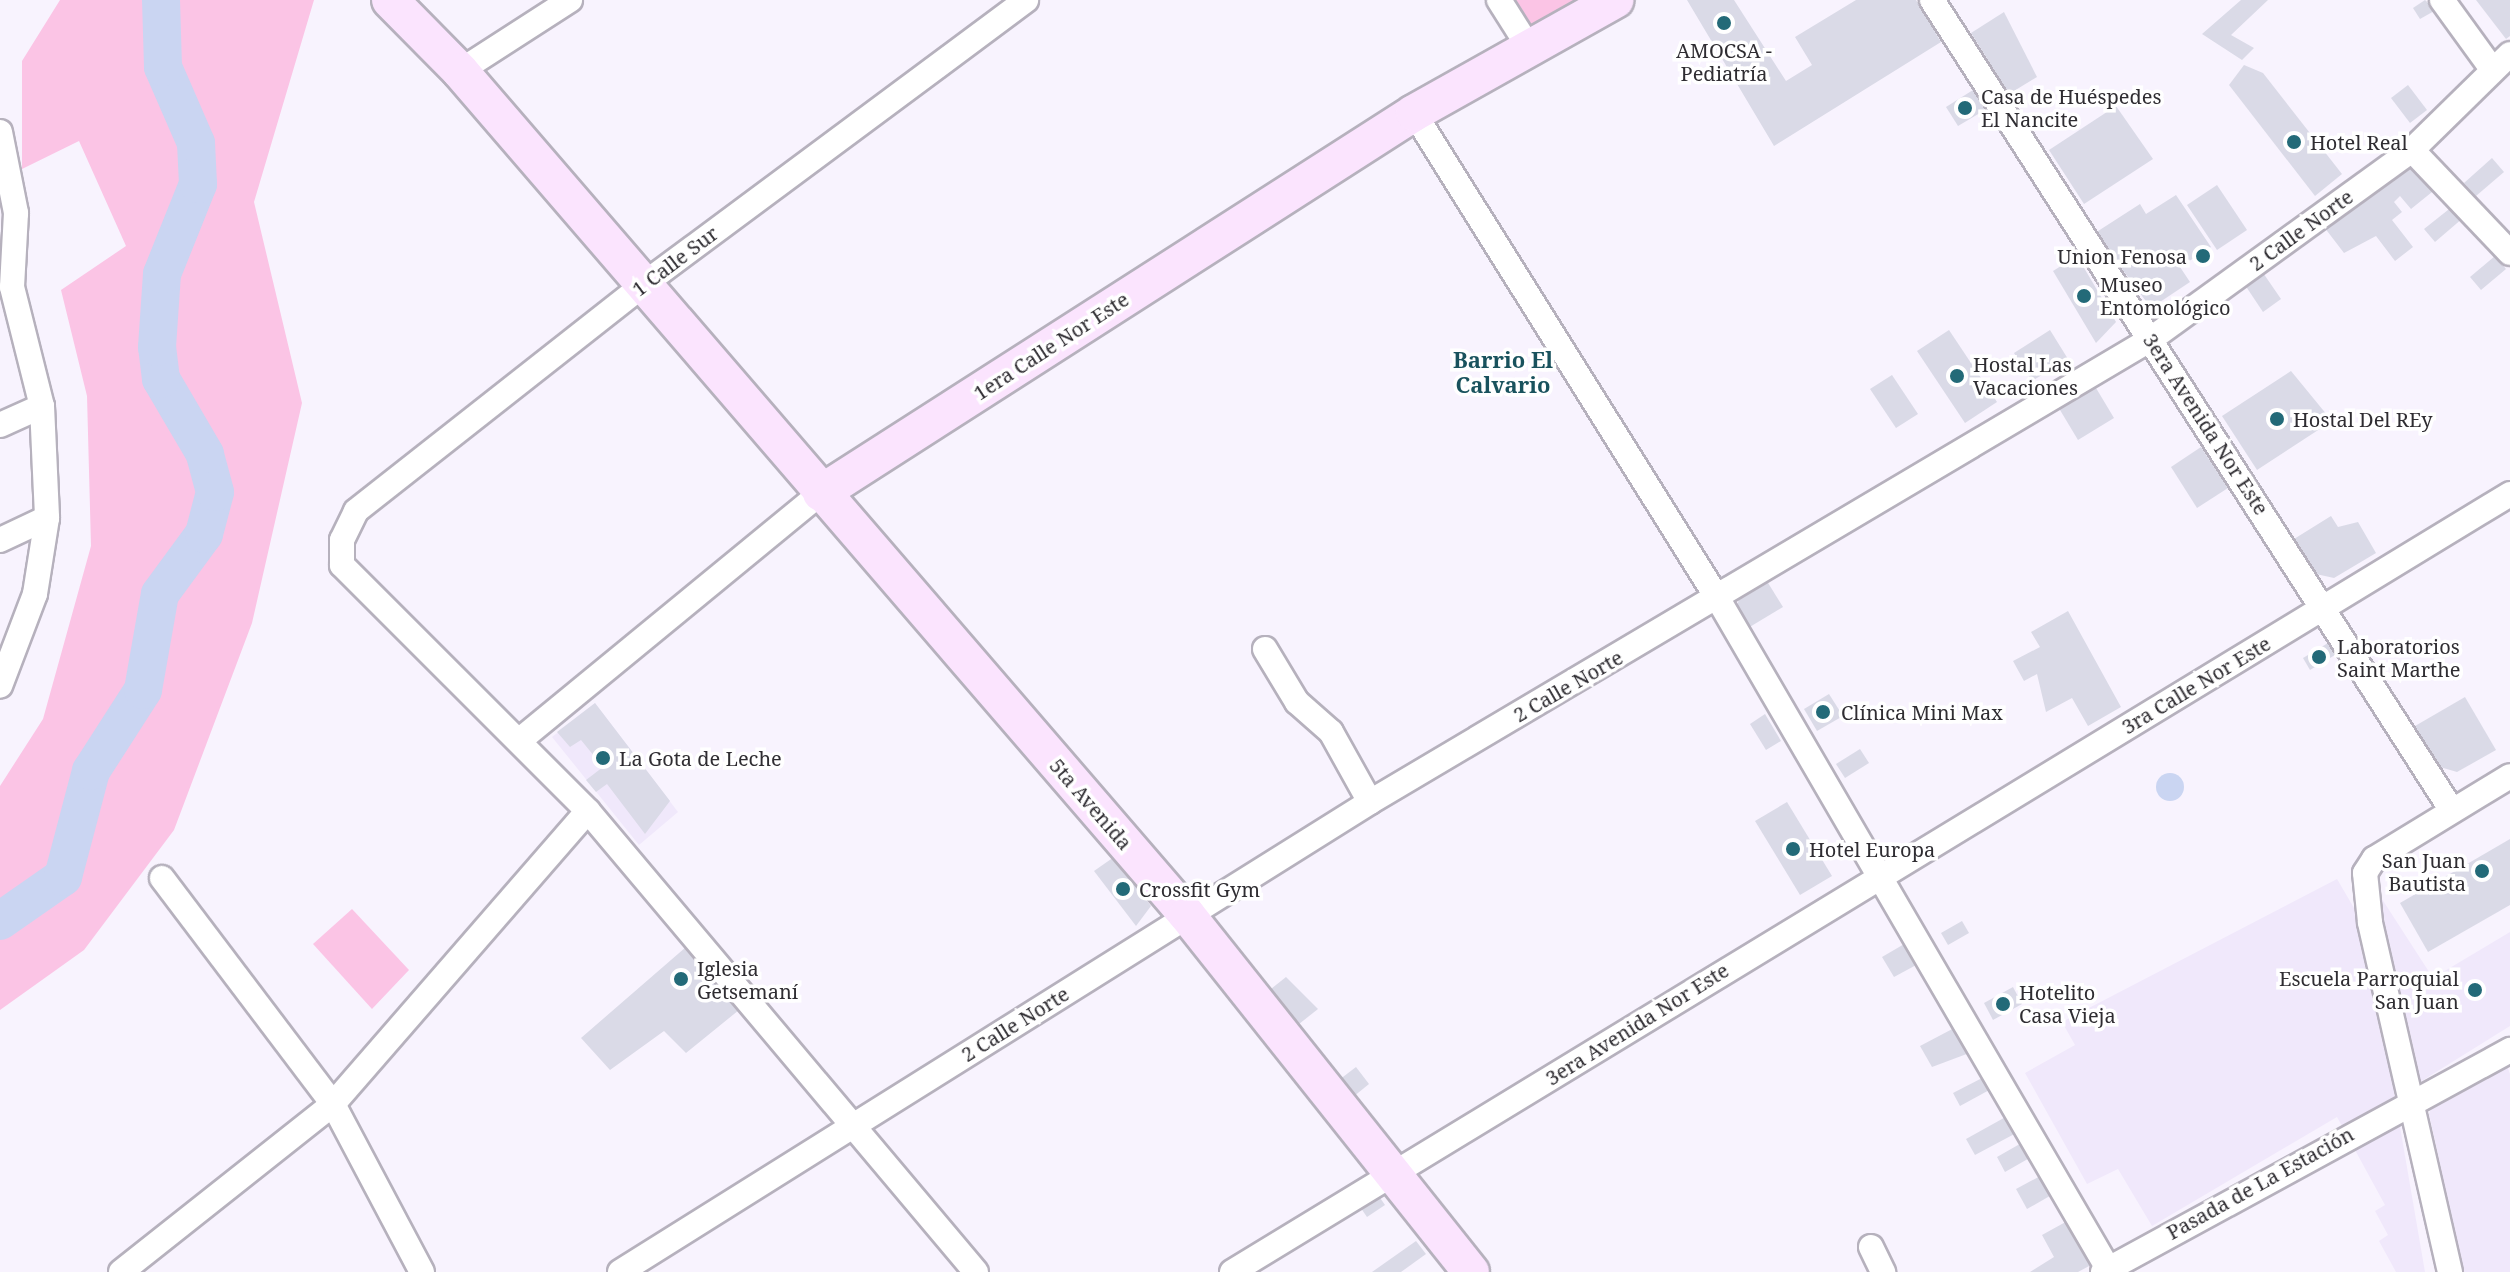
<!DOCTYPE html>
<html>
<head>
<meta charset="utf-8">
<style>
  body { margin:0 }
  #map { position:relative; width:2510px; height:1272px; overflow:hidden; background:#f8f3fe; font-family:"Noto Serif",serif }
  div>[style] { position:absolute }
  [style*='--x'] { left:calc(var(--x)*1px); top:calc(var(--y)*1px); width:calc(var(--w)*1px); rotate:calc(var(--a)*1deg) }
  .built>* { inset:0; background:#f0e8fb }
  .green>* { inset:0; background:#fbc4e5 }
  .water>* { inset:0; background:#cad5f2 }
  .round { border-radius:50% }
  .river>* { height:38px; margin:-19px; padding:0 19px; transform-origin:19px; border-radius:19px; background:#cad5f2 }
  .building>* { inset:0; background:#dadae7 }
  .roads { filter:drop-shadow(2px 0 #b6b1bd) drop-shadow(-2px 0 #b6b1bd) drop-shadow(0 2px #b6b1bd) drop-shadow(0 -2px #b6b1bd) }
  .street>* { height:24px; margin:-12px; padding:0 12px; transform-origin:12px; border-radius:12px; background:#fff }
  .secondary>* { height:36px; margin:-18px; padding:0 18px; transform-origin:18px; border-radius:18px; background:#fbe4fe }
  .dots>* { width:22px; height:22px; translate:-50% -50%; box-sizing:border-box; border:4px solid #fff; border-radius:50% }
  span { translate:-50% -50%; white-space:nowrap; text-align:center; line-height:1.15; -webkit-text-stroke:7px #fff; paint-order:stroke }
  .poi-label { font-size:20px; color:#2f2d32 }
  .left { translate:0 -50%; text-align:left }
  .right { translate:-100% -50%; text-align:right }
  .street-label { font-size:20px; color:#2f2d32 }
  .neighbourhood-label { font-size:22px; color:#19525d; font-weight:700 }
</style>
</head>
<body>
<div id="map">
  <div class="built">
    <i style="clip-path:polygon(595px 703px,678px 812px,639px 845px,552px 737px)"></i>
    <i style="clip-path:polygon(2337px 879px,2364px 925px,2400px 1082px,2393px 1086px,2425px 1272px,2396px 1272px,2379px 1241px,2388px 1235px,2375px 1211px,2385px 1205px,2337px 1117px,2152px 1226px,2118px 1169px,2087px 1184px,2025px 1073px,2075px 1045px,2062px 1022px)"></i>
    <i style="clip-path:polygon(2371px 882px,2433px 978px,2510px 932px,2510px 1026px,2412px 1087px)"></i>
    <i style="clip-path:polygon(2503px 1055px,2510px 1074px,2510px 1272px,2464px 1272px,2429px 1114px,2433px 1103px)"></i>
  </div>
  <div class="green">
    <i style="clip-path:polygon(60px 0,314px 0,254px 202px,302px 403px,252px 623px,174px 830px,84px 950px,0 1010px,0 786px,43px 719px,91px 546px,87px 396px,61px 290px,126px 246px,79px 141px,22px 169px,22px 61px)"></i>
    <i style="clip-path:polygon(1508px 0,1594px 0,1530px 37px)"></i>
    <i style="clip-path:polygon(352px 909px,409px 970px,372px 1009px,313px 944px)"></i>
  </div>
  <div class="water">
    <i class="round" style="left:2156px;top:773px;width:28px;height:28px"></i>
  </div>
  <div class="river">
    <i style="--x:0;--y:921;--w:77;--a:-34.9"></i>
    <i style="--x:63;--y:877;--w:110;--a:-75.2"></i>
    <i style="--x:91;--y:771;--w:96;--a:-57.3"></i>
    <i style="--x:143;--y:690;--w:97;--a:-80"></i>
    <i style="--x:160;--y:594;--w:74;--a:-53.7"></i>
    <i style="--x:204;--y:534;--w:43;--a:-75.3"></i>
    <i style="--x:215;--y:492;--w:39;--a:-105"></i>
    <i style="--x:205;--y:454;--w:87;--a:-120.4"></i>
    <i style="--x:161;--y:379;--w:32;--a:-97"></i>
    <i style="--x:157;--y:347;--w:73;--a:-86.1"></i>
    <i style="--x:162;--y:274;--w:97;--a:-68.2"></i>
    <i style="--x:198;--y:184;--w:41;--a:-92.8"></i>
    <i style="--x:196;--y:143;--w:83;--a:-113.5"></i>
    <i style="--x:163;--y:67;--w:67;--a:-91.7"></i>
  </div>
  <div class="building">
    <i style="clip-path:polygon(1687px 0,1734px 0,1786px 81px,1812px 65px,1795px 37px,1856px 0,1916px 0,1941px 42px,1774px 146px)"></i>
    <i style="clip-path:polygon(2241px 0,2268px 0,2231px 35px,2254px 48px,2242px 60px,2202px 34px)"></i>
    <i style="clip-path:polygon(2425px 0,2436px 10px,2420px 19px,2413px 8px)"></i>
    <i style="clip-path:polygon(2476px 0,2510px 0,2510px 36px,2506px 39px)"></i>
    <i style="clip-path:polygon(2004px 12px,2037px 77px,2009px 94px,1971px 33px)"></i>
    <i style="clip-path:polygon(2244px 65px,2263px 73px,2342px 174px,2315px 196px,2229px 85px)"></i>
    <i style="clip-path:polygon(2408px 85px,2427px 110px,2410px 123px,2391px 98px)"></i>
    <i style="clip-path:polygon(1973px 90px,1985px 110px,1958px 126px,1946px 107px)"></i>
    <i style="clip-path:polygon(2116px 106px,2153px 159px,2084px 204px,2049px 150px)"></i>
    <i style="clip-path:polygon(2409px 153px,2437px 188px,2411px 209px,2400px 196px,2394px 202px,2402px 212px,2392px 220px,2413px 247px,2395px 261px,2376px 236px,2344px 253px,2321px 223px,2338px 220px,2333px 214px)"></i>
    <i style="clip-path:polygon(2492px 158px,2504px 172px,2476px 196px,2464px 183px)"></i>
    <i style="clip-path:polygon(2217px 185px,2247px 230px,2217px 250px,2187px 205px)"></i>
    <i style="clip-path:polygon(2176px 195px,2211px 247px,2180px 267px,2190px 282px,2151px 308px,2095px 233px,2140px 204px,2146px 214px)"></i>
    <i style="clip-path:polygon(2453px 206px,2463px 218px,2435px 242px,2424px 229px)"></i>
    <i style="clip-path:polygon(2077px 256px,2116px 322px,2096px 343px,2053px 271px)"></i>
    <i style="clip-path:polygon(2495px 256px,2506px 269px,2481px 290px,2470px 277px)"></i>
    <i style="clip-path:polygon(2259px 267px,2281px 299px,2263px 312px,2241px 279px)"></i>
    <i style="clip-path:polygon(1949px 330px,1997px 402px,1965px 423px,1917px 351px)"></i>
    <i style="clip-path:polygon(2050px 330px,2068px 359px,2032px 381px,2014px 353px)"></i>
    <i style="clip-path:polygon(2291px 371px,2332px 421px,2257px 470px,2222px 416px)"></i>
    <i style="clip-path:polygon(1892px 375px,1918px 414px,1896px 428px,1870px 389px)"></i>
    <i style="clip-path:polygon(2093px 383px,2114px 418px,2078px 440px,2057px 405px)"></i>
    <i style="clip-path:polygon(2201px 447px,2228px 488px,2197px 508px,2171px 467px)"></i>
    <i style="clip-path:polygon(2331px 516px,2338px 527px,2358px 522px,2376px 553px,2334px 578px,2316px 574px,2294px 539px)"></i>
    <i style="clip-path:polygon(1765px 578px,1783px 607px,1748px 628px,1736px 609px,1741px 593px)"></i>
    <i style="clip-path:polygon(2068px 611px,2121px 707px,2088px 726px,2072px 698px,2046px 712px,2037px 674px,2024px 681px,2013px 661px,2040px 647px,2031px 632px)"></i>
    <i style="clip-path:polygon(2328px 643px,2335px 655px,2310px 670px,2303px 658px)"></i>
    <i style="clip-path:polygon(1829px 694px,1843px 716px,1817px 731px,1804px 709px)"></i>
    <i style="clip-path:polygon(2465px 697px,2496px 750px,2457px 772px,2440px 767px,2415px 726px)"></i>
    <i style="clip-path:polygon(595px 703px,670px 801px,645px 834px,607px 784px,596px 792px,586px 780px,603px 767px,581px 740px,570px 747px,557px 732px)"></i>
    <i style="clip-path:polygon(1765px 714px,1781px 741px,1766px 750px,1750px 724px)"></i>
    <i style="clip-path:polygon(1860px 749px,1869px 763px,1845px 778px,1836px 764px)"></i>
    <i style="clip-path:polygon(1787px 802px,1832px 876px,1800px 895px,1755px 821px)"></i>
    <i style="clip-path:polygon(2510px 839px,2510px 905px,2428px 952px,2400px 903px)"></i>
    <i style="clip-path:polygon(1114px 857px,1151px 906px,1136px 926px,1094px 871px)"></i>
    <i style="clip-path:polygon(1962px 921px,1969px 933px,1948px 945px,1941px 933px)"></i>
    <i style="clip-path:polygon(1906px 943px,1918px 964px,1894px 977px,1882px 957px)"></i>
    <i style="clip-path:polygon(686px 947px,739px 1010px,686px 1053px,664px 1031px,610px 1070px,581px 1038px)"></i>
    <i style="clip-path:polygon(1286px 977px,1318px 1009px,1294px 1028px,1266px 993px)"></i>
    <i style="clip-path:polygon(2013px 987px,2022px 1004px,1993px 1020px,1984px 1003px)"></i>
    <i style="clip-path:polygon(1958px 1026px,1972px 1052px,1932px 1067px,1920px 1046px)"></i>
    <i style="clip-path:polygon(1356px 1067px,1369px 1084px,1353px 1097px,1339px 1080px)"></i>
    <i style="clip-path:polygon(1986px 1076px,1993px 1088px,1960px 1106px,1953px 1093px)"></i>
    <i style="clip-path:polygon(2011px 1114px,2020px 1131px,1975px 1155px,1966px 1139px)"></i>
    <i style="clip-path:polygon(2025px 1141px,2033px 1156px,2005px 1172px,1997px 1157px)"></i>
    <i style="clip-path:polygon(2044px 1174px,2055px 1193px,2027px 1209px,2016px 1189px)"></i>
    <i style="clip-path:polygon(1374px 1189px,1385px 1205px,1367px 1217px,1356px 1201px)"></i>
    <i style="clip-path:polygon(2071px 1219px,2091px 1265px,2078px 1272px,2030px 1272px,2054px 1257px,2042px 1235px)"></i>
    <i style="clip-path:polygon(1416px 1241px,1426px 1254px,1401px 1272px,1372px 1272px)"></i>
  </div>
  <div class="roads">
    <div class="street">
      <i style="--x:1499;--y:0;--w:58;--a:57.7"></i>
      <i style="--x:1932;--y:0;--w:961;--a:57.32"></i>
      <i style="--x:2442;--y:0;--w:85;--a:54.1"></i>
      <i style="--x:460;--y:71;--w:131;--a:-32.8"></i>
      <i style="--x:1414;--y:113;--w:573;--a:57.97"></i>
      <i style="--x:1718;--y:599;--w:779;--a:59.78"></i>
      <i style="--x:0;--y:132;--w:83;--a:78.8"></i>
      <i style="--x:16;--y:213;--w:74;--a:93.1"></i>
      <i style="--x:12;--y:287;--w:123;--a:75.9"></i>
      <i style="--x:42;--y:406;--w:112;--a:87.4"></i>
      <i style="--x:47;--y:518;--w:77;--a:99"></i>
      <i style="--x:35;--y:594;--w:98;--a:110.8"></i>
      <i style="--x:2412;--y:150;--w:142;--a:46.4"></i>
      <i style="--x:0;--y:425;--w:46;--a:-24.3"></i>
      <i style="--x:0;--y:540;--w:52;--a:-25.1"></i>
      <i style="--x:1265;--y:649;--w:62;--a:58.9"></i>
      <i style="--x:1297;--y:702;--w:45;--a:41.4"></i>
      <i style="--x:1331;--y:732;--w:80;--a:60.9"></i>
      <i style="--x:520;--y:740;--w:389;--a:-39.4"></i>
      <i style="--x:162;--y:878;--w:283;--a:52.9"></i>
      <i style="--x:333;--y:1104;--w:190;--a:62.1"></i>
      <i style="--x:1871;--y:1247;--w:28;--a:64"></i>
      <i style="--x:121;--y:1272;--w:270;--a:-38.4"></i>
      <i style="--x:333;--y:1104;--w:388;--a:-49"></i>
      <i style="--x:620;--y:1272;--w:885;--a:-32.07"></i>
      <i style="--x:1370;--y:802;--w:908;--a:-30.66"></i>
      <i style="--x:2151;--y:339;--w:322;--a:-35.9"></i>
      <i style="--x:2412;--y:150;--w:137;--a:-44.4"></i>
      <i style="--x:976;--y:1272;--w:603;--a:-130.09"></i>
      <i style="--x:588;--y:811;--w:348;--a:-135"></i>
      <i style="--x:342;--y:565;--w:25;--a:-90"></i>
      <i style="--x:342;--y:540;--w:32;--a:-64"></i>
      <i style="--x:356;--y:511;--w:367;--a:-38.2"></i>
      <i style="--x:644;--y:284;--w:476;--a:-36.6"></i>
      <i style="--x:1232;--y:1272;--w:1496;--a:-31.33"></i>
      <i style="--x:2103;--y:1272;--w:464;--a:-28.6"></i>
      <i style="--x:2450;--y:1272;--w:359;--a:-102.9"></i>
      <i style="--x:2370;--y:922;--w:49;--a:-95.8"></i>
      <i style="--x:2365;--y:873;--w:17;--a:-57"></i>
      <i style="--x:2374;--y:859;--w:159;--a:-31.4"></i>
    </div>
    <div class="secondary">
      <i style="--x:390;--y:0;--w:100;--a:45.4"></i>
      <i style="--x:460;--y:71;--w:1114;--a:49.26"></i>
      <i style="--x:1187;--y:915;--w:456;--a:51.5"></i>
      <i style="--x:821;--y:493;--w:704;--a:-32.65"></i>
      <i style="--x:1414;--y:113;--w:231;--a:-29.3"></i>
    </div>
  </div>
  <div class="dots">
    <i style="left:1724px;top:23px;background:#236a78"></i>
    <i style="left:1965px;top:108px;background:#236a78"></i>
    <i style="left:2294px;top:142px;background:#236a78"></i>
    <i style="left:2203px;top:256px;background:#236a78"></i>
    <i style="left:2084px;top:296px;background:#236a78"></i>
    <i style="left:1957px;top:376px;background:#236a78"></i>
    <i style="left:2277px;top:419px;background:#236a78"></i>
    <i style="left:2319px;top:657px;background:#236a78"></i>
    <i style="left:1823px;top:712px;background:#236a78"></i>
    <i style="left:603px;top:758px;background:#236a78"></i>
    <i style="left:1793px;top:849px;background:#236a78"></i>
    <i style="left:2482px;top:871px;background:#236a78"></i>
    <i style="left:1123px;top:889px;background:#236a78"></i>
    <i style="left:681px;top:979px;background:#236a78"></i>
    <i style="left:2475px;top:990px;background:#236a78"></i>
    <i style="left:2003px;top:1004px;background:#236a78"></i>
  </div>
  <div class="poi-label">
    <span style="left:1724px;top:62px">AMOCSA -<br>Pediatría</span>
    <span class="left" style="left:1981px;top:108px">Casa de Huéspedes<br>El Nancite</span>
    <span class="left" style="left:2310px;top:142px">Hotel Real</span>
    <span class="right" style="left:2187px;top:256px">Union Fenosa</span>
    <span class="left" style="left:2100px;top:296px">Museo<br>Entomológico</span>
    <span class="left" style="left:1973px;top:376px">Hostal Las<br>Vacaciones</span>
    <span class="left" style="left:2293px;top:419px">Hostal Del REy</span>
    <span class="left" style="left:2337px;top:658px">Laboratorios<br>Saint Marthe</span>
    <span class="left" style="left:1841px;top:712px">Clínica Mini Max</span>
    <span class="left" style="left:619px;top:758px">La Gota de Leche</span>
    <span class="left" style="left:1809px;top:849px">Hotel Europa</span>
    <span class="right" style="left:2466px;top:872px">San Juan<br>Bautista</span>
    <span class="left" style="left:1139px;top:889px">Crossfit Gym</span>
    <span class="left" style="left:697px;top:980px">Iglesia<br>Getsemaní</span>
    <span class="right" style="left:2459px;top:990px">Escuela Parroquial<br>San Juan</span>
    <span class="left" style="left:2019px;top:1004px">Hotelito<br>Casa Vieja</span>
  </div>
  <div class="street-label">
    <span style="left:2301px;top:230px;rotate:-36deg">2 Calle Norte</span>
    <span style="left:675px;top:261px;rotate:-37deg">1 Calle Sur</span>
    <span style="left:1051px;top:346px;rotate:-33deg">1era Calle Nor Este</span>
    <span style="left:2206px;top:424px;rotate:57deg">3era Avenida Nor Este</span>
    <span style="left:2196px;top:685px;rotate:-31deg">3ra Calle Nor Este</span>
    <span style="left:1568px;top:686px;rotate:-30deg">2 Calle Norte</span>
    <span style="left:1091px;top:804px;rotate:49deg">5ta Avenida</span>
    <span style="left:1015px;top:1024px;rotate:-32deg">2 Calle Norte</span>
    <span style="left:1637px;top:1024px;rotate:-32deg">3era Avenida Nor Este</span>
    <span style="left:2260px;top:1183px;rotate:-29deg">Pasada de La Estación</span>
  </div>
  <div class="neighbourhood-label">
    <span style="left:1503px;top:372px">Barrio El<br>Calvario</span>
  </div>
</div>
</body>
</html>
